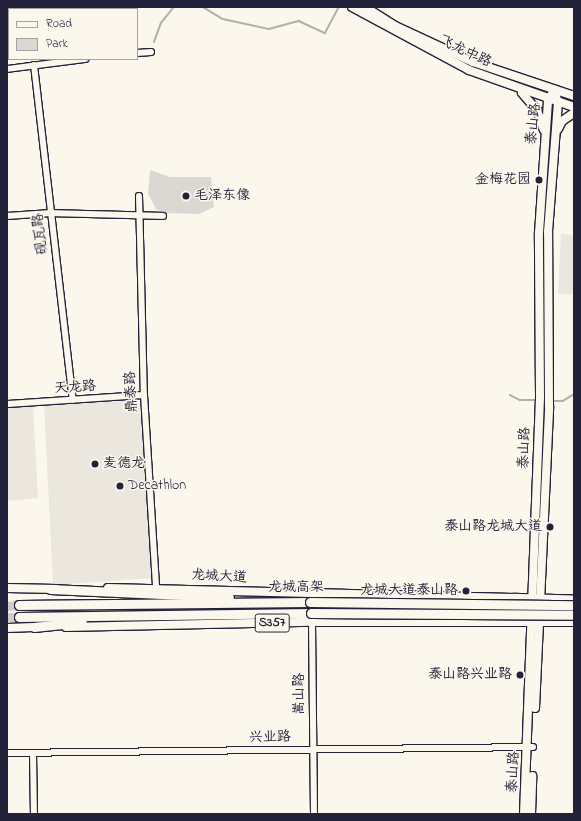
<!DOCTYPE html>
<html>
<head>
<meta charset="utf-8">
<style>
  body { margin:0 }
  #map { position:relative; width:581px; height:821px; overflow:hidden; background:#fbf7ec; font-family:"Indie Flower","LXGW WenKai TC",sans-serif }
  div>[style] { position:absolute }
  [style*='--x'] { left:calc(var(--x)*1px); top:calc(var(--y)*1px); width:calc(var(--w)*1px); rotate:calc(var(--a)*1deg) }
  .built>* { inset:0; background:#ebe7df }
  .green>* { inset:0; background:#dbd8d3 }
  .stream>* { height:1.5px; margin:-0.75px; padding:0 0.75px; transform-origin:0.75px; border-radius:0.75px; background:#b1aeb0 }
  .highway-tunnel>* { height:9px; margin-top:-4.5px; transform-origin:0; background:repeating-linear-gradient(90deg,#d0ccc9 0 9px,transparent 0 13.5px) }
  .roads { filter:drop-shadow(1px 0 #22223b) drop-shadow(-1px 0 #22223b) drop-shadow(0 1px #22223b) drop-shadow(0 -1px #22223b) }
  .minor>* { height:6px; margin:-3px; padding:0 3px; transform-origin:3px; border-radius:3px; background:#fbf7ec }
  .major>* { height:8px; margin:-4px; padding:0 4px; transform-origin:4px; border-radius:4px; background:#fbf7ec }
  .highway>* { height:9px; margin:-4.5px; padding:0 4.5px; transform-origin:4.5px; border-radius:4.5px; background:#fbf7ec }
  .bridges { filter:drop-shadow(1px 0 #22223b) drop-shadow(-1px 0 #22223b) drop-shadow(0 1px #22223b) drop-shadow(0 -1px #22223b) }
  .highway-bridge>* { height:9px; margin:-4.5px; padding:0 4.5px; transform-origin:4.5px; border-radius:4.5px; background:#fbf7ec }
  .dots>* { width:11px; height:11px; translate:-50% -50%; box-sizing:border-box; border:2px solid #fbf7ec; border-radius:50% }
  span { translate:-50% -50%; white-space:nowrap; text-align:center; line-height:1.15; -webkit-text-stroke:3px #fbf7ec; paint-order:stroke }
  .shield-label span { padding:1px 3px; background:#fbf7ec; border:1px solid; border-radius:3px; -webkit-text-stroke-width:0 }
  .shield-label { font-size:13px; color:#22223b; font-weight:700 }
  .street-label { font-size:14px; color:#22223b }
  .poi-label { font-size:14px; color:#22223b }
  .right { translate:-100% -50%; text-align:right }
  .left { translate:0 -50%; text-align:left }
  .frame { position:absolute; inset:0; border:8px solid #22223b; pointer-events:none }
  .legend { position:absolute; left:8px; top:8px; width:130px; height:52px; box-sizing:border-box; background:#fbf7ec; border:1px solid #a4a2a5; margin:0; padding:5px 7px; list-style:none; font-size:12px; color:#22223b }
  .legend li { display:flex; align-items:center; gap:8px; height:20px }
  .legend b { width:20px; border:1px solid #a4a2a5 }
</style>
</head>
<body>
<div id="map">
  <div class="built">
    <i style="clip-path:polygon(561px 234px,574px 235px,574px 294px,558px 294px)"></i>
    <i style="clip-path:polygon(130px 401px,143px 411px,153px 578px,53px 585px,44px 405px)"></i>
    <i style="clip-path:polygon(33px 406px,38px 498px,7px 501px,7px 408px)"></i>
  </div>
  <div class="green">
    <i style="clip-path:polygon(150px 170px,170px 177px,211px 177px,214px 207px,199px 214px,164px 213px,156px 209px,148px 194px)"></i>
  </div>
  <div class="stream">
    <i style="--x:203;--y:7;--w:23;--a:31"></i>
    <i style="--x:223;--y:19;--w:47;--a:12.3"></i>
    <i style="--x:269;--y:29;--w:31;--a:-15"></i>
    <i style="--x:299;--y:21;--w:29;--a:25"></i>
    <i style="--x:325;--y:33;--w:30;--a:-62"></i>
    <i style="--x:154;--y:42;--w:20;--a:-70"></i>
    <i style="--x:161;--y:23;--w:21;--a:-51"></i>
    <i style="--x:510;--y:395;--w:11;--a:27"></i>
    <i style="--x:520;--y:400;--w:18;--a:0"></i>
    <i style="--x:552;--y:401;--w:11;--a:0"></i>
    <i style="--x:563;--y:401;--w:13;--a:-32"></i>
  </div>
  <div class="highway-tunnel">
    <i style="--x:7;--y:606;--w:12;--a:-5"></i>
    <i style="--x:7;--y:617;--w:12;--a:0"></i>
  </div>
  <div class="roads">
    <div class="minor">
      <i style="--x:137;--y:53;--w:14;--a:-4"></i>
      <i style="--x:34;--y:65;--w:337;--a:83.4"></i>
      <i style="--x:7;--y:69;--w:79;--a:-7.3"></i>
      <i style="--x:139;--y:196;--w:199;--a:88.6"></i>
      <i style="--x:144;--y:395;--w:192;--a:86.4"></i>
      <i style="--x:7;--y:216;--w:44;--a:-3.9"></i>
      <i style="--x:51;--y:213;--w:112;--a:1.5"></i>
      <i style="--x:7;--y:404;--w:137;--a:-3.8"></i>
      <i style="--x:312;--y:622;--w:192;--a:89.4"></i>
      <i style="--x:7;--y:753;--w:526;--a:-0.65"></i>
      <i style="--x:33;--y:753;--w:61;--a:89.1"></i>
    </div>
    <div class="major">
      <i style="--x:352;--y:7;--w:133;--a:28.3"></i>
      <i style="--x:469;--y:70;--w:111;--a:19.4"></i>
      <i style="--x:365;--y:7;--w:36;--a:32"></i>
      <i style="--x:395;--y:26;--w:86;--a:24.8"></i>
      <i style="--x:473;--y:62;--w:107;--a:18.6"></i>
      <i style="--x:522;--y:93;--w:23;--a:49"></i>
      <i style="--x:537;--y:110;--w:21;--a:71"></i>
      <i style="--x:558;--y:129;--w:9;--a:-63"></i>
      <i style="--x:562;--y:121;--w:14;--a:-34"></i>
      <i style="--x:7;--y:588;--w:49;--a:1.2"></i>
      <i style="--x:108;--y:588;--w:466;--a:1.4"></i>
      <i style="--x:66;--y:627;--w:246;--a:-1.2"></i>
      <i style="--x:312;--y:622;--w:262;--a:0"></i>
      <i style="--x:7;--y:628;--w:33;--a:-2"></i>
      <i style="--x:535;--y:708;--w:302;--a:-87.3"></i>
      <i style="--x:549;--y:406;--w:174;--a:-90.3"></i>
      <i style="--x:548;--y:232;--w:129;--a:-85.6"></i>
      <i style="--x:558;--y:103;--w:14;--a:-107"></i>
      <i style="--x:524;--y:814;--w:418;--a:-87.8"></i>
      <i style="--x:540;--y:396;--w:163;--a:-90.4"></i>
      <i style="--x:539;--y:233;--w:132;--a:-86.1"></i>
      <i style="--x:548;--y:101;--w:13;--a:-61"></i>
      <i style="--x:531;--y:814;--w:38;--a:-88"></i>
    </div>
    <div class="highway">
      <i style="--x:50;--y:589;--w:179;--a:2.6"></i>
      <i style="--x:19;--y:605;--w:291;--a:-0.6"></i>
      <i style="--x:19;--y:617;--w:292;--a:-0.8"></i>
      <i style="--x:34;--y:627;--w:48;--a:-5.9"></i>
    </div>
  </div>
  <div class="bridges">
    <div class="highway-bridge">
      <i style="--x:310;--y:602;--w:264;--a:0.7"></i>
      <i style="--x:311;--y:613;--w:263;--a:0.4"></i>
    </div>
  </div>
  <div class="dots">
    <i style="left:539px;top:180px;background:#22223b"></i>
    <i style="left:186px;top:196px;background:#22223b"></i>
    <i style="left:95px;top:464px;background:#22223b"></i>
    <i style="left:120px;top:486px;background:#22223b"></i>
    <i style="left:550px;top:527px;background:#22223b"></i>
    <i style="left:466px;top:591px;background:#22223b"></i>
    <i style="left:520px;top:675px;background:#22223b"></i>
  </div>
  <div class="shield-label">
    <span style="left:272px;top:623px">S357</span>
  </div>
  <div class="street-label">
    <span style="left:465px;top:52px;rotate:25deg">飞龙中路</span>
    <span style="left:534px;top:124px;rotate:-84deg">泰山路</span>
    <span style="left:41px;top:234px;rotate:-97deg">砚瓦路</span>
    <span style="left:75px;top:388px;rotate:-4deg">天龙路</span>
    <span style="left:132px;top:392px;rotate:-93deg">鼎泰路</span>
    <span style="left:525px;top:448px;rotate:-88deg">泰山路</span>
    <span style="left:219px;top:577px;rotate:3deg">龙城大道</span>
    <span style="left:296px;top:588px">龙城高架</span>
    <span style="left:300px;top:694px;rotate:-90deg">嵩山路</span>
    <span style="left:270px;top:738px;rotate:-1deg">兴业路</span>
    <span style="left:514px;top:772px;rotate:-87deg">泰山路</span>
  </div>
  <div class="poi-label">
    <span class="right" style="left:531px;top:180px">金梅花园</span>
    <span class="left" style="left:194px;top:196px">毛泽东像</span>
    <span class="left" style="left:103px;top:464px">麦德龙</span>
    <span class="left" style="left:128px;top:486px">Decathlon</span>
    <span class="right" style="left:542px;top:527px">泰山路龙城大道</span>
    <span class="right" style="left:458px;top:591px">龙城大道泰山路</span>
    <span class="right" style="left:512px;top:675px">泰山路兴业路</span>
  </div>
  <div class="frame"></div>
  <ul class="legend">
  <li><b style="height:5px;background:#fbf7ec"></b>Road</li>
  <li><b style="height:11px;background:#dbd8d3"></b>Park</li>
  </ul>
</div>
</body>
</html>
